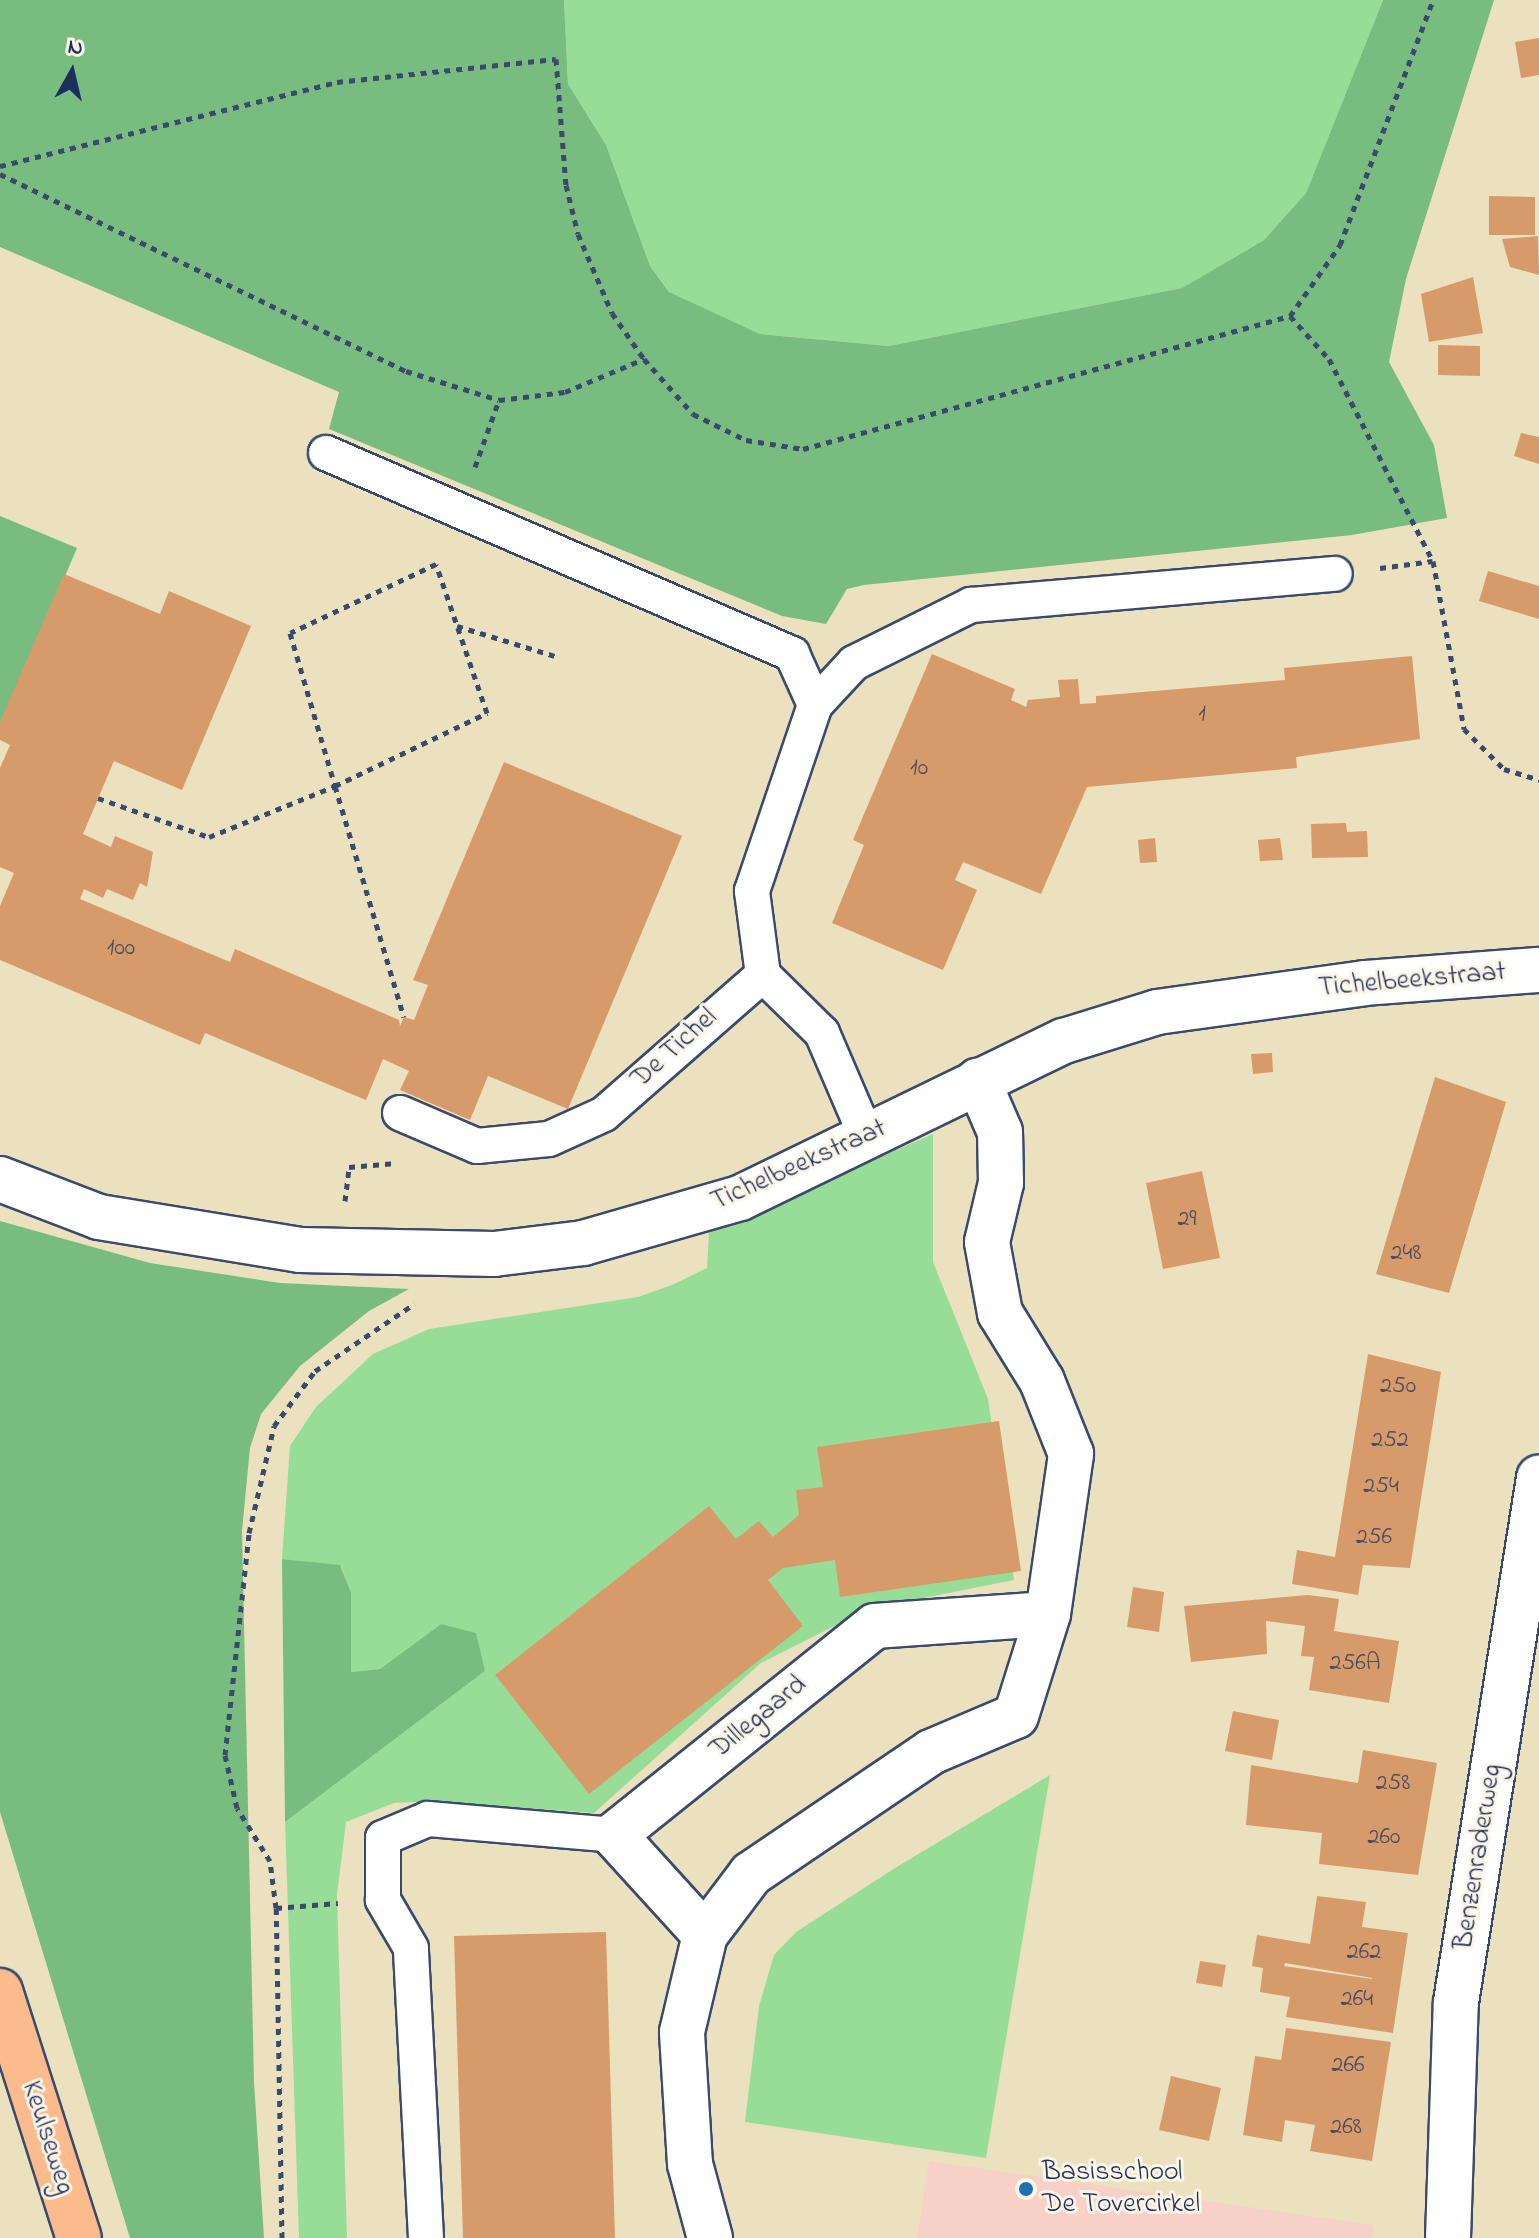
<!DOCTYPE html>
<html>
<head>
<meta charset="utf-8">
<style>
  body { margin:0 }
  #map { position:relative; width:1539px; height:2238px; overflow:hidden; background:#ebe1bf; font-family:"Indie Flower",sans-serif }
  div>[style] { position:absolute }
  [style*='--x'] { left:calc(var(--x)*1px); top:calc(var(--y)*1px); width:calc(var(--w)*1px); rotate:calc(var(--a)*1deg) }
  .built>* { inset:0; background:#f7d1c7 }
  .green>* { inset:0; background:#97dd97 }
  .forest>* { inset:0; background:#79bc80 }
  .building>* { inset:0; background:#d79b6b }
  .path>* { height:5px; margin-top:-2.5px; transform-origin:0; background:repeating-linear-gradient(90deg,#3a4a6d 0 6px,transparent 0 12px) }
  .roads { filter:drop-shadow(2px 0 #3a4a6d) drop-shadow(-2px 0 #3a4a6d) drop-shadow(0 2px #3a4a6d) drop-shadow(0 -2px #3a4a6d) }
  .lane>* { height:34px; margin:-17px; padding:0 17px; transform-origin:17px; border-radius:17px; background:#fff }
  .street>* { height:44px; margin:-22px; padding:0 22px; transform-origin:22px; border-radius:22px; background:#fff }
  .highway>* { height:44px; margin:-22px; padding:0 22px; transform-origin:22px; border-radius:22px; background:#fbbb8c }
  .dots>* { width:22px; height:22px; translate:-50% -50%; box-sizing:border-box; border:4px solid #fcf5e5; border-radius:50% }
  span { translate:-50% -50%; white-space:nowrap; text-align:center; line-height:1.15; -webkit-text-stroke:6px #fcf5e5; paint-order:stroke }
  .number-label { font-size:24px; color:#4a4a61 }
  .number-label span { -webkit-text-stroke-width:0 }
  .street-label { font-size:28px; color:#1b2f5e }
  .poi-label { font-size:28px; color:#1b2f5e }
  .left { translate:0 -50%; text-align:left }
  .north { position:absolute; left:32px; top:32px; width:80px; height:80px; -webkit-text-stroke:6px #fcf5e5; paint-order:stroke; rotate:8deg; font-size:22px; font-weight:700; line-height:32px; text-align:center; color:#1b2f5e }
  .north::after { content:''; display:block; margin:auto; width:28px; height:36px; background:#1b2f5e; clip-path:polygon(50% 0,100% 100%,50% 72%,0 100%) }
</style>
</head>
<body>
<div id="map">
  <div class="built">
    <i style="clip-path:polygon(929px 2161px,1373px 2225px,1373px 2238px,917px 2238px)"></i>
  </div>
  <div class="green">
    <i style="clip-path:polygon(564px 0,1383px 0,1306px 193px,1264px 240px,1182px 288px,889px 346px,760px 334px,670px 293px,650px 266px,606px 145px,568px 84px)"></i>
    <i style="clip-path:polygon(933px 1134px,933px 1262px,988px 1399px,1014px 1580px,868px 1609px,761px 1663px,594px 1813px,433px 1801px,394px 1803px,346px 1822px,337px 1894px,347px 2238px,299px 2238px,285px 1822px,485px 1671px,441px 1624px,380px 1669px,350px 1672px,351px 1592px,341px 1566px,282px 1559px,290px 1446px,316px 1407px,373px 1354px,429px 1329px,638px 1297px,672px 1285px,707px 1268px,709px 1232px)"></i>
    <i style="clip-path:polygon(1050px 1775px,986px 2158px,745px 2122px,759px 2006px,774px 1955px,796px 1932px,895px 1868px)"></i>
  </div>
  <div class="forest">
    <i style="clip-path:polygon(0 0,564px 0,568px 84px,606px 145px,650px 266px,669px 292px,760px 334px,889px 346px,1182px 288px,1264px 240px,1306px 193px,1383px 0,1494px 0,1406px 279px,1389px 362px,1434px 445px,1447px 518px,1352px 535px,864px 585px,847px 589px,826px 624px,782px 616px,329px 429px,339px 392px,0 247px)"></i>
    <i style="clip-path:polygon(0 516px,77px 548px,0 729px)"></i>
    <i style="clip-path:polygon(0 1221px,150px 1263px,280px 1283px,409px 1289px,369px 1311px,300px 1366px,261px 1414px,250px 1448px,242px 1531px,254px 2082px,264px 2238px,130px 2238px,0 1812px)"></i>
    <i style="clip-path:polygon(282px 1559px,340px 1565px,351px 1592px,351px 1672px,380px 1669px,441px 1624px,476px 1633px,485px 1671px,285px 1822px)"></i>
  </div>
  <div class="building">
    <i style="clip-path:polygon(1539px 38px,1539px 75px,1521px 78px,1515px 42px)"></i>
    <i style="clip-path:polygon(1489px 196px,1535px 197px,1535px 235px,1489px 235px)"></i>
    <i style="clip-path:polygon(1538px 236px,1539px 275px,1510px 267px,1502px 239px)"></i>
    <i style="clip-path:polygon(1473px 277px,1483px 333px,1429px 342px,1421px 294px)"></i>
    <i style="clip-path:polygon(1438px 345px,1480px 346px,1480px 376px,1438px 375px)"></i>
    <i style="clip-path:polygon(1521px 433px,1539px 437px,1539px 464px,1514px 456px)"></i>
    <i style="clip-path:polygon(1488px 571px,1539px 586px,1539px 619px,1479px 601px)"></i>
    <i style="clip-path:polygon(64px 574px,160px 614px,169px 591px,251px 626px,182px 790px,114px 761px,83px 834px,111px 847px,115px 836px,153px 852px,147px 887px,140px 883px,133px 900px,107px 889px,103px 898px,84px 889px,80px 899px,230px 962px,235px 949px,399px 1020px,400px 1026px,404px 1017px,414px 1020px,428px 985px,413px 980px,504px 762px,682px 836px,568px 1109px,488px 1076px,470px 1120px,400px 1090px,409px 1071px,383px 1059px,366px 1100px,205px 1033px,200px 1045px,0 960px,0 906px,14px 873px,0 867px,0 768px,10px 745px,0 740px,0 722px)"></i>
    <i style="clip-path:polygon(932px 654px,1015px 689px,1011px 700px,1026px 707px,1028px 700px,1060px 697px,1058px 680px,1078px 679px,1080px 704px,1096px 703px,1096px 696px,1285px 680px,1284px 668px,1412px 656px,1420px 739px,1296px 757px,1297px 768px,1087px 787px,1041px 894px,963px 862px,955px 880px,977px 890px,943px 970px,832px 923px,864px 845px,853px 840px)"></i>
    <i style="clip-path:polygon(1346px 823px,1347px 832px,1367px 831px,1368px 857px,1312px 858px,1311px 824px)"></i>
    <i style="clip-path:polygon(1155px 838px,1157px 862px,1140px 863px,1138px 840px)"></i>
    <i style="clip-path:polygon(1280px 838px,1283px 860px,1260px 861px,1258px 840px)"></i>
    <i style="clip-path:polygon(1272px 1053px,1273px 1072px,1253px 1074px,1251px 1054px)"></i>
    <i style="clip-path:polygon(1435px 1077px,1506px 1102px,1449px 1293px,1376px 1274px)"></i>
    <i style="clip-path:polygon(1202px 1171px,1220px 1258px,1163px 1269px,1146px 1183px)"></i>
    <i style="clip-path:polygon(1368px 1354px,1441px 1372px,1410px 1568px,1363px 1565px,1358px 1595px,1292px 1584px,1297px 1550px,1335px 1557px)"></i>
    <i style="clip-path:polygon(999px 1421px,1021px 1571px,840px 1597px,835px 1560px,783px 1568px,768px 1580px,803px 1626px,589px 1794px,495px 1675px,709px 1506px,736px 1539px,759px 1521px,773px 1537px,799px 1515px,796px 1490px,823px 1487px,817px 1447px)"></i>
    <i style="clip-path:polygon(1133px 1587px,1164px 1592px,1159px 1632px,1127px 1627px)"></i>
    <i style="clip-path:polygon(1308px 1595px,1339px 1599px,1334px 1631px,1399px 1641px,1389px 1703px,1309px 1690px,1314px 1657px,1301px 1656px,1305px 1626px,1266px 1621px,1267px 1654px,1191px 1662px,1184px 1606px)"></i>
    <i style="clip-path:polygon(1233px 1711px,1279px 1720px,1272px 1760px,1225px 1751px)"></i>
    <i style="clip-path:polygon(1363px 1750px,1437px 1763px,1418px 1875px,1319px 1864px,1322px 1833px,1246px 1825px,1251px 1765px,1358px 1783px)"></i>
    <i style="clip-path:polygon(evenodd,1317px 1896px,1366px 1902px,1362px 1927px,1408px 1933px,1393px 2033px,1286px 2017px,1290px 1997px,1260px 1992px,1263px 1968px,1252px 1966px,1257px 1935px,1310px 1944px,1317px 1896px,1285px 1963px,1372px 1978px,1372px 1979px,1284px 1966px,1285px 1963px)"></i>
    <i style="clip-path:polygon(606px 1932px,615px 2238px,463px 2238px,454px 1936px)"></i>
    <i style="clip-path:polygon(1200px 1961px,1226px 1965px,1222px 1987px,1196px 1983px)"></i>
    <i style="clip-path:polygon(1286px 2028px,1391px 2042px,1372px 2161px,1310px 2151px,1315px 2125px,1285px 2120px,1282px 2142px,1243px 2135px,1255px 2056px,1281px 2060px)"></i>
    <i style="clip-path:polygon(1171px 2076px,1221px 2088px,1209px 2141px,1159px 2130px)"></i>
  </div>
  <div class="path">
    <i style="--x:0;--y:166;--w:347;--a:-14"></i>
    <i style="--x:337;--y:82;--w:220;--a:-6"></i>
    <i style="--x:556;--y:59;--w:126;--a:85.5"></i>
    <i style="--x:566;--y:185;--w:50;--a:76.2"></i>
    <i style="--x:578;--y:234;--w:86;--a:66.7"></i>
    <i style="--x:612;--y:313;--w:56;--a:55.2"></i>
    <i style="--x:0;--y:174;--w:451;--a:25.9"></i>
    <i style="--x:406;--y:371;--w:97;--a:17.3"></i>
    <i style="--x:499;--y:400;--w:66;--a:-6.9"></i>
    <i style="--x:565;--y:392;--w:86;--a:-22.7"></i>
    <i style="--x:644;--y:359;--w:74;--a:48.3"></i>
    <i style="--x:693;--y:414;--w:59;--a:26.1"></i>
    <i style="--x:746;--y:440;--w:58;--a:9"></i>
    <i style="--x:803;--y:449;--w:505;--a:-15.28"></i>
    <i style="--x:1290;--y:316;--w:58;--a:47.8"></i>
    <i style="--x:1329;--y:359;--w:227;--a:62.8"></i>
    <i style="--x:1433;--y:561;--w:171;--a:79.5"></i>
    <i style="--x:1464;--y:729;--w:57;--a:45"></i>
    <i style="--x:1504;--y:769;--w:37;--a:17"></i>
    <i style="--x:1290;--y:316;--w:87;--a:-54.8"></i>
    <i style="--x:1340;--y:245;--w:262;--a:-69.2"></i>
    <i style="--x:475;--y:467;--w:71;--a:-70.3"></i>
    <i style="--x:1380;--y:568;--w:53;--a:-7.5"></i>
    <i style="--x:457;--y:626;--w:102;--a:17"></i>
    <i style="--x:98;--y:798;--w:118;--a:19.4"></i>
    <i style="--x:209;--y:837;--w:136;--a:-22"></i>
    <i style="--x:335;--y:786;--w:169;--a:-25.7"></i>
    <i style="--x:487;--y:713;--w:157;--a:-108.9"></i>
    <i style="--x:436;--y:564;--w:161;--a:154.7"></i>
    <i style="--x:290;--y:633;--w:159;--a:73.6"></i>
    <i style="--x:335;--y:786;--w:241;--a:73.4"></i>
    <i style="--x:345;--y:1201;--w:34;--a:-83"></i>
    <i style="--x:349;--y:1167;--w:47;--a:-4.9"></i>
    <i style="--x:276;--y:1908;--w:62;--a:-4.6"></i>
    <i style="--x:282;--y:2238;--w:330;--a:-91"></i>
    <i style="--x:276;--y:1908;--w:47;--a:-97.3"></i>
    <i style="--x:270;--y:1861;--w:62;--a:-121.9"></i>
    <i style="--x:237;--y:1808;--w:54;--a:-102.8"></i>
    <i style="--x:225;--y:1755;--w:223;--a:-83.8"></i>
    <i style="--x:249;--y:1533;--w:110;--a:-76.8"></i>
    <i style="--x:274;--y:1426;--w:69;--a:-53.3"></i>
    <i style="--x:315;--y:1371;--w:120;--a:-34.1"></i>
  </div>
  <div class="roads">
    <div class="lane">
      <i style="--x:326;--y:453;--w:508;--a:23.33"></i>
      <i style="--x:792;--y:654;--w:56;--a:65.7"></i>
      <i style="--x:763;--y:975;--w:85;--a:-97.5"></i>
      <i style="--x:752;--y:891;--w:196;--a:-71.3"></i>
      <i style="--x:815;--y:705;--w:57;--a:-47.1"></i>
      <i style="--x:854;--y:663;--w:131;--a:-26.4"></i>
      <i style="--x:971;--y:605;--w:365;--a:-4.9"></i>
      <i style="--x:400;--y:1113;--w:84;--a:23.2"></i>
      <i style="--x:477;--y:1146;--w:72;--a:-5.6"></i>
      <i style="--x:549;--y:1139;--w:60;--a:-24.4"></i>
      <i style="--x:604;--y:1114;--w:211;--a:-41.2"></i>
      <i style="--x:763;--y:975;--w:83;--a:44.5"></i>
      <i style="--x:822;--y:1033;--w:114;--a:66.8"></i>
      <i style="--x:426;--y:2238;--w:290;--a:-93"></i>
      <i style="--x:411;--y:1948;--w:56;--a:-120.3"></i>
      <i style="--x:383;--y:1900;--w:62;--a:-90"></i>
      <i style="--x:383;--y:1838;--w:49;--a:-22.9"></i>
      <i style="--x:428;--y:1819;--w:187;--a:4.9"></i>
    </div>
    <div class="street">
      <i style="--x:0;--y:1179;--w:106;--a:21"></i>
      <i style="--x:99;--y:1217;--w:204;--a:9.3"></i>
      <i style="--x:300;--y:1250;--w:194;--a:1.2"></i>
      <i style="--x:494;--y:1254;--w:90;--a:-7"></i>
      <i style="--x:583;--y:1243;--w:163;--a:-16"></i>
      <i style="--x:740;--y:1198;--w:360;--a:-25.9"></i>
      <i style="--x:1064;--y:1041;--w:97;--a:-17.3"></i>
      <i style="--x:1157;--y:1012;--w:210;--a:-7.9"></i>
      <i style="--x:1365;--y:983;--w:174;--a:-4.3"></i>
      <i style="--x:705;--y:1935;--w:135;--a:-132.3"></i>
      <i style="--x:614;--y:1835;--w:334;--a:-38.7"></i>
      <i style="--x:875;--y:1626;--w:173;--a:-4"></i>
      <i style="--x:710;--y:2238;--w:77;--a:-105.1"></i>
      <i style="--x:690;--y:2164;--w:132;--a:-93.5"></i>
      <i style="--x:682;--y:2032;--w:100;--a:-76.7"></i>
      <i style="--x:705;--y:1935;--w:76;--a:-53"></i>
      <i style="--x:751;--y:1874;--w:217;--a:-34.1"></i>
      <i style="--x:931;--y:1752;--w:92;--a:-23"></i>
      <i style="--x:1016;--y:1716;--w:107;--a:-72.6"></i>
      <i style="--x:1048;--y:1614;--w:162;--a:-81.8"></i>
      <i style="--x:1071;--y:1454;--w:79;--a:-111.7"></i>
      <i style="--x:1042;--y:1381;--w:80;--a:-121.7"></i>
      <i style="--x:1000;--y:1313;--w:72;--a:-100.4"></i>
      <i style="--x:987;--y:1242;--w:61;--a:-76.7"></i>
      <i style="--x:1001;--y:1183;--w:51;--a:-91.1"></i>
      <i style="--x:1000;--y:1132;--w:56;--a:-113.3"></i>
      <i style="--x:1448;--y:2238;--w:236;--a:-88.1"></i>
      <i style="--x:1456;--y:2002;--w:531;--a:-81"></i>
    </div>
    <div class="highway">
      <i style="--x:0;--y:1991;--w:259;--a:72.3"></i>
    </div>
  </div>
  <div class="dots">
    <i style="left:1026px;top:2189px;background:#1f6fb2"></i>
  </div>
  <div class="number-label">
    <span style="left:1202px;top:715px">1</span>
    <span style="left:919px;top:769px">10</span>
    <span style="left:121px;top:949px">100</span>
    <span style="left:1187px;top:1220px">29</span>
    <span style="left:1406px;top:1254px">248</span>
    <span style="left:1398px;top:1387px">250</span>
    <span style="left:1390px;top:1441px">252</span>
    <span style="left:1381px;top:1487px">254</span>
    <span style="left:1374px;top:1538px">256</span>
    <span style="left:1355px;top:1664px">256A</span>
    <span style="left:1393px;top:1784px">258</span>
    <span style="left:1384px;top:1838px">260</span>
    <span style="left:1364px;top:1953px">262</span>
    <span style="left:1357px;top:2000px">264</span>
    <span style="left:1348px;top:2066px">266</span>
    <span style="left:1346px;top:2128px">268</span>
  </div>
  <div class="street-label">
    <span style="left:1412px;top:981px;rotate:-5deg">Tichelbeekstraat</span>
    <span style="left:675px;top:1049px;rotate:-42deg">De Tichel</span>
    <span style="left:799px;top:1166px;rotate:-24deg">Tichelbeekstraat</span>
    <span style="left:759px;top:1718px;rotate:-39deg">Dillegaard</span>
    <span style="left:1479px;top:1857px;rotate:-81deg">Benzenraderweg</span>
    <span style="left:47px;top:2138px;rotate:72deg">Keulseweg</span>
  </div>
  <div class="poi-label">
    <span class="left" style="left:1042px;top:2189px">Basisschool<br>De Tovercirkel</span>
  </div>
  <div class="north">N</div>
</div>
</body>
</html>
